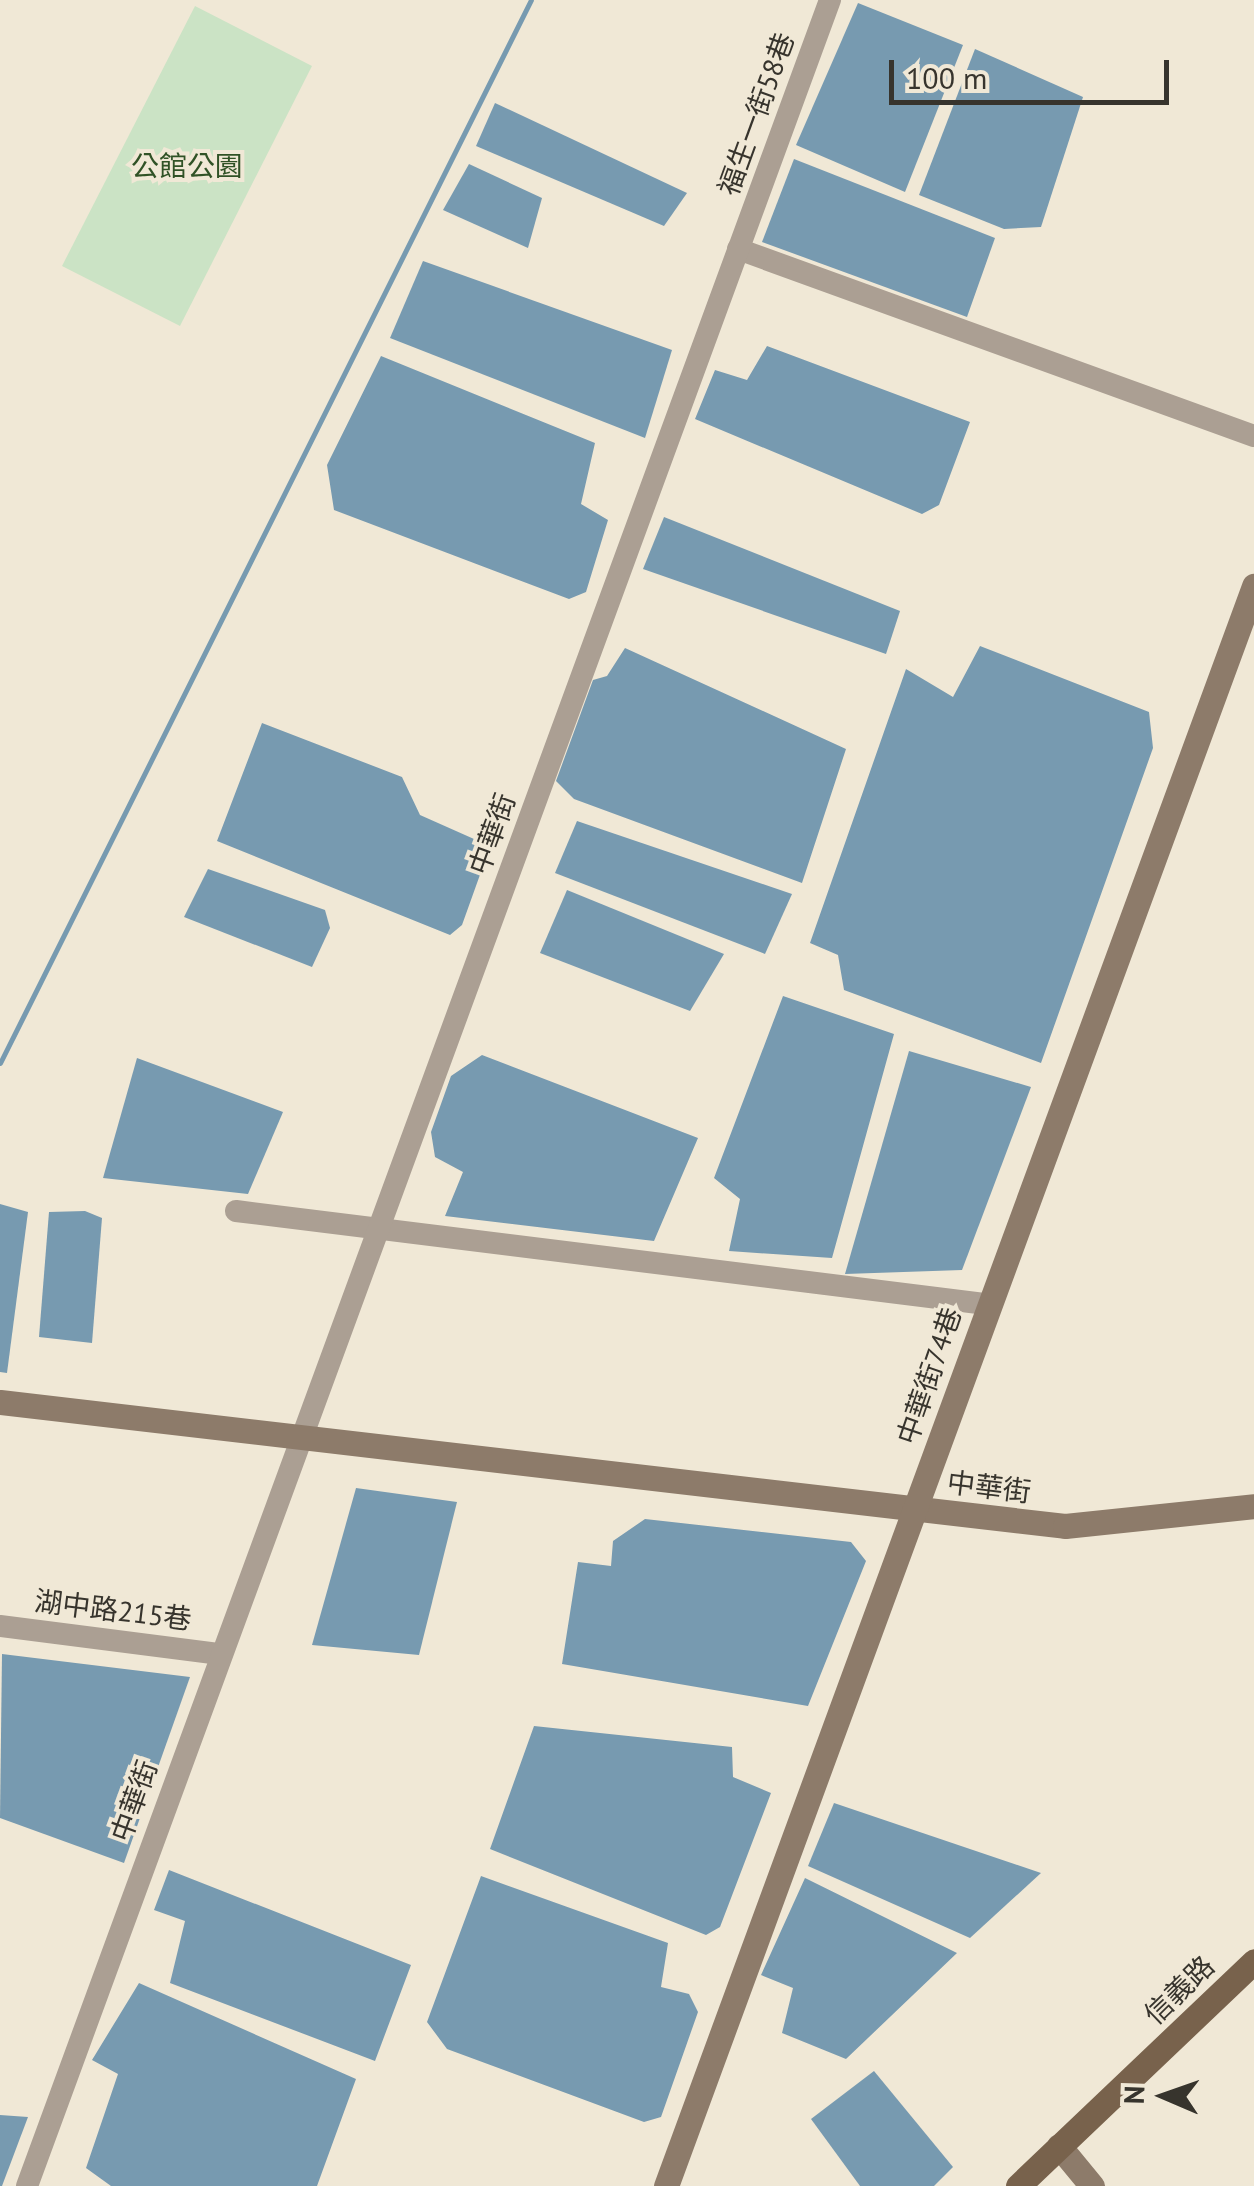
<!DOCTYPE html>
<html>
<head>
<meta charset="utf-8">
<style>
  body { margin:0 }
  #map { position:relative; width:1254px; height:2186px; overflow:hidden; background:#f0e8d6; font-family:"PT Sans","Noto Sans TC",sans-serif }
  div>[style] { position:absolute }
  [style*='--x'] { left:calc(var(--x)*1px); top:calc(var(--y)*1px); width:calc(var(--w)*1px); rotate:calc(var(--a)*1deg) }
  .green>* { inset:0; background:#cbe3c5 }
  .water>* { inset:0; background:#779ab0 }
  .stream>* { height:5px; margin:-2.5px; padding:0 2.5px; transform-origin:2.5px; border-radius:2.5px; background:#779ab0 }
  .street>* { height:22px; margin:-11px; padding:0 11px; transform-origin:11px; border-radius:11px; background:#ab9f93 }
  .secondary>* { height:25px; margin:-12.5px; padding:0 12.5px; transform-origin:12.5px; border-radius:12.5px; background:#8d7b6a }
  .primary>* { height:25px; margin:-12.5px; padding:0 12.5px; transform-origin:12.5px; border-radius:12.5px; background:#78624c }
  span { translate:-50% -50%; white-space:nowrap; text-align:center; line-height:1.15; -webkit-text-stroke:8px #f0e8d6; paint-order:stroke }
  .street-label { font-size:28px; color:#37342d }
  .park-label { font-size:28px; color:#305226 }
  .north { position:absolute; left:1114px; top:2046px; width:100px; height:100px; -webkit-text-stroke:8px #f0e8d6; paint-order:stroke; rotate:272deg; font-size:28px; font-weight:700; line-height:40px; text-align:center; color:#37342d }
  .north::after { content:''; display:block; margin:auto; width:35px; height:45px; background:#37342d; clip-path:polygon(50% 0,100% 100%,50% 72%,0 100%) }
  .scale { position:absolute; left:889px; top:60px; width:280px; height:45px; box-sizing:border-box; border:5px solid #37342d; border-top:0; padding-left:12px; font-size:30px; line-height:35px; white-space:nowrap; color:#37342d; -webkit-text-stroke:8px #f0e8d6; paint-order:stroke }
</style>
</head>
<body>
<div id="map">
  <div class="green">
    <i style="clip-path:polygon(195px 6px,312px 66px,180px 326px,62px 266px)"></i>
  </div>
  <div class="water">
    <i style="clip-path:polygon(858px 3px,963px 45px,905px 192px,796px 145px)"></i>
    <i style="clip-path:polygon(975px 49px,1083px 97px,1041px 227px,1004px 229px,919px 195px)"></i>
    <i style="clip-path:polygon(495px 103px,687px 193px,664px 226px,476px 146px)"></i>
    <i style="clip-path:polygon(794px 159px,995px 238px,967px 317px,762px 242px)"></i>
    <i style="clip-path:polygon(469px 164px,542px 198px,528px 248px,443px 210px)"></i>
    <i style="clip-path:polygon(423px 261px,672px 350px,645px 438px,390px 338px)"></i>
    <i style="clip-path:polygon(767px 346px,970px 422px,939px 505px,922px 514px,695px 419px,715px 370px,747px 380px)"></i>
    <i style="clip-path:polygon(381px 356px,595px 443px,581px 504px,608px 520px,586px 592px,569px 599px,334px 510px,327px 465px)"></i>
    <i style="clip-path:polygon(664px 517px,900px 611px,886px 654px,643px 569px)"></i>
    <i style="clip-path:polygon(980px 646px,1149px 712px,1153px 748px,1041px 1063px,844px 990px,838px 955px,810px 943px,906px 669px,953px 697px)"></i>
    <i style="clip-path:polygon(625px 648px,846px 749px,802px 883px,574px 799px,556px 781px,593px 680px,607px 676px)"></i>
    <i style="clip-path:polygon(262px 723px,402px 777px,420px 815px,474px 839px,486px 858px,462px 925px,450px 935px,217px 841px)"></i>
    <i style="clip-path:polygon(577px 821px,792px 894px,765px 954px,555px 873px)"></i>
    <i style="clip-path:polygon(208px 869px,325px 910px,330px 928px,312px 967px,184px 917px)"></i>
    <i style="clip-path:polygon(567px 890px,724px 954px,690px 1011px,540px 953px)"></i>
    <i style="clip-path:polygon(783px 996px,894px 1034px,832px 1258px,729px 1251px,740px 1199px,714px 1178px)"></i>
    <i style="clip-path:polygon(909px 1051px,1031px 1087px,962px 1270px,845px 1274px)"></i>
    <i style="clip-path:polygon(482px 1055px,698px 1138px,654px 1241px,445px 1216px,463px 1172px,435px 1157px,431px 1132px,451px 1076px)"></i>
    <i style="clip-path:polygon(137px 1058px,283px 1112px,248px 1194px,103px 1178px)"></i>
    <i style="clip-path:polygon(0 1204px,28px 1212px,7px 1373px,0 1372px)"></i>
    <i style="clip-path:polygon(85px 1211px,102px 1218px,92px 1343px,39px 1337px,49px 1212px)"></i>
    <i style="clip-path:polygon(356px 1488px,457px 1502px,419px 1655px,312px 1645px)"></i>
    <i style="clip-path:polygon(645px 1519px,851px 1542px,866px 1561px,808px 1706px,562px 1664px,578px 1562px,611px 1566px,613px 1541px)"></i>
    <i style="clip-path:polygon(2px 1654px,190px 1677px,124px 1863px,0 1818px)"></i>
    <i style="clip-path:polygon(534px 1726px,732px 1747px,733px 1777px,771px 1793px,720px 1927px,706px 1935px,490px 1849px)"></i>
    <i style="clip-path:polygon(834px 1803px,1041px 1873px,970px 1938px,808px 1866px)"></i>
    <i style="clip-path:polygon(169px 1870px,411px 1965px,375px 2061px,170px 1983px,185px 1921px,154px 1910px)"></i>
    <i style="clip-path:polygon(481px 1876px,668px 1943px,661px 1987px,689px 1994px,698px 2012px,661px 2117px,644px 2122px,447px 2049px,427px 2022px)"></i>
    <i style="clip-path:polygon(805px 1878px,957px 1953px,846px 2059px,782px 2033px,793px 1988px,761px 1975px)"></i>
    <i style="clip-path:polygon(139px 1983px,356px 2079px,317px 2186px,111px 2186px,86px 2168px,118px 2074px,92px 2060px)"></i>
    <i style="clip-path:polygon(874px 2071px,953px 2167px,934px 2186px,860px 2186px,811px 2119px)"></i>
    <i style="clip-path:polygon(0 2115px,28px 2117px,2px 2186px,0 2186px)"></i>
  </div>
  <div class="stream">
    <i style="--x:0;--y:1063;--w:1188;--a:-63.46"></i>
  </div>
  <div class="street">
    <i style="--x:738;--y:249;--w:549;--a:19.92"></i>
    <i style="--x:236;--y:1211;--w:756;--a:7.07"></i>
    <i style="--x:0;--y:1626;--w:220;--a:7.3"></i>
    <i style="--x:27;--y:2186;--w:2329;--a:-69.83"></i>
  </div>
  <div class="secondary">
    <i style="--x:0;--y:1402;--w:1072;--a:6.64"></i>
    <i style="--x:1065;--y:1526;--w:190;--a:-6"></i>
    <i style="--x:1059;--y:2146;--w:52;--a:50.5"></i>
    <i style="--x:666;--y:2186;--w:1705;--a:-69.82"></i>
  </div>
  <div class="primary">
    <i style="--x:1018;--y:2186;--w:326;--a:-43.6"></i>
  </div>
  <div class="street-label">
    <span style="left:756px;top:114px;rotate:-70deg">福生一街58巷</span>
    <span style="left:492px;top:834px;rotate:-70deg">中華街</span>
    <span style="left:929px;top:1376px;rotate:-71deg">中華街74巷</span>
    <span style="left:989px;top:1487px;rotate:7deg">中華街</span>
    <span style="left:113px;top:1610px;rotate:7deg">湖中路215巷</span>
    <span style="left:134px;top:1801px;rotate:-70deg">中華街</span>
    <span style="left:1179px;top:1990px;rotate:-44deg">信義路</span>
  </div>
  <div class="park-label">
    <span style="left:187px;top:166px">公館公園</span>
  </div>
  <div class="north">N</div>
  <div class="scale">100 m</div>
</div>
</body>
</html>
